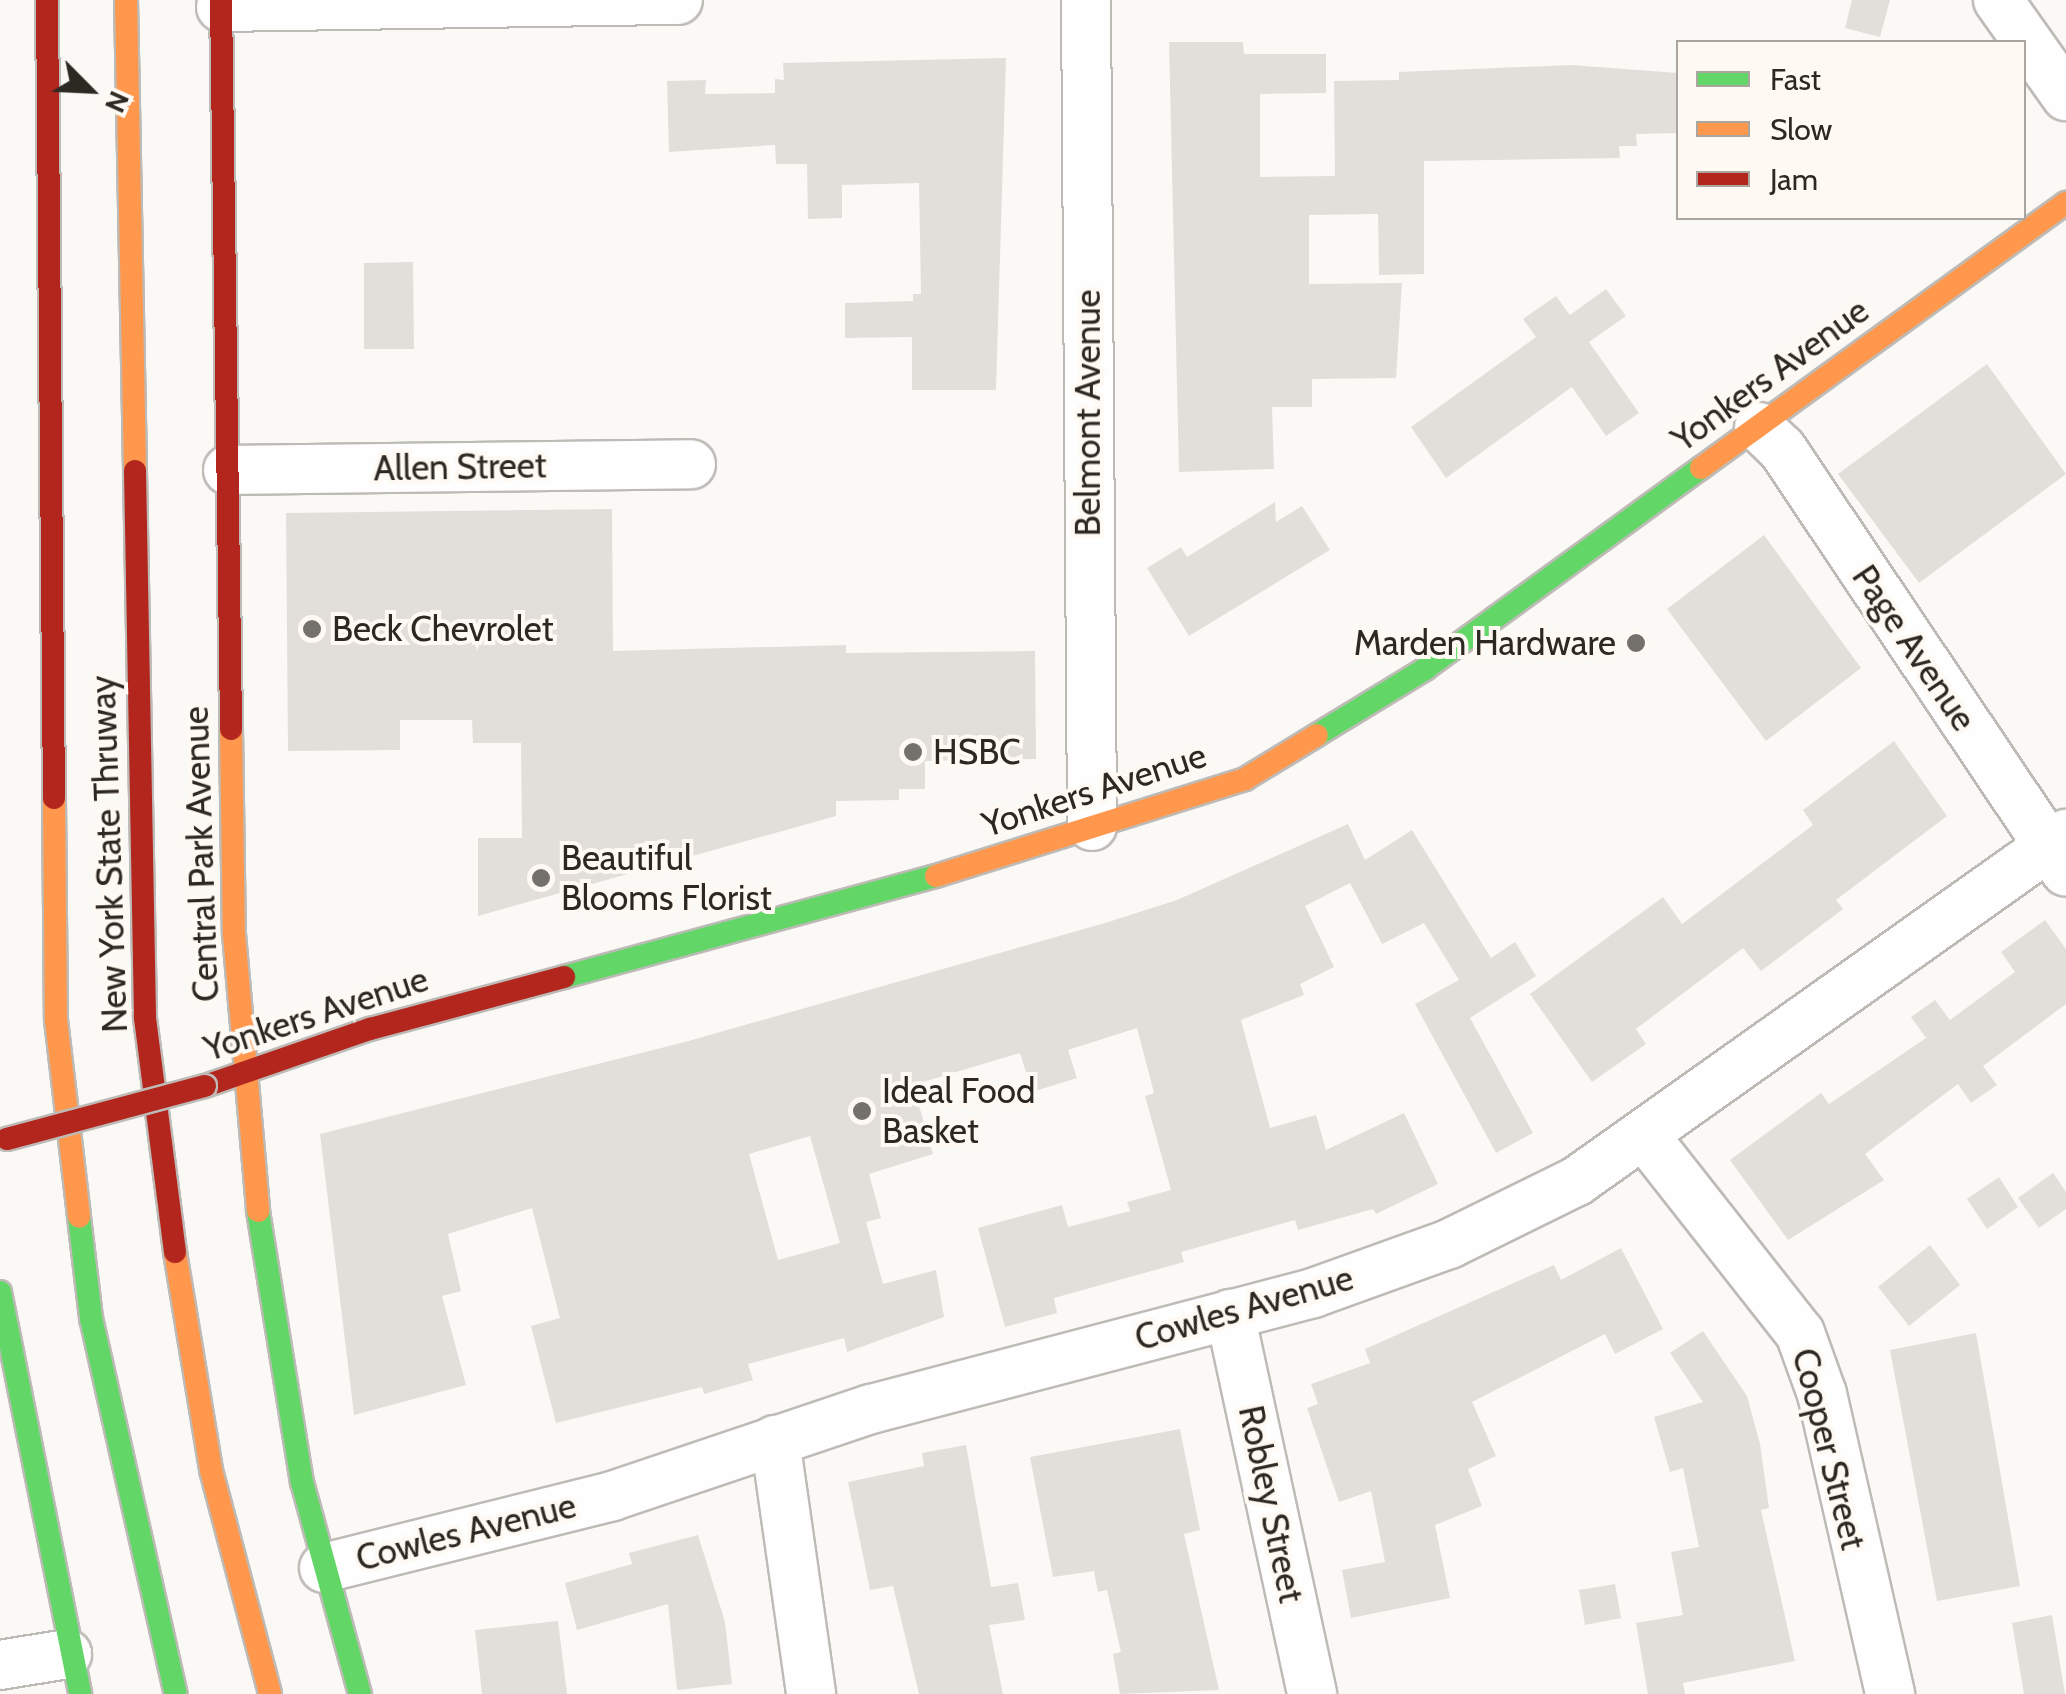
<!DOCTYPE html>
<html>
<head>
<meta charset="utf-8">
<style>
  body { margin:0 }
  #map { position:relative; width:2066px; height:1694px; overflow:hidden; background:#fbf9f6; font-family:Cabin,sans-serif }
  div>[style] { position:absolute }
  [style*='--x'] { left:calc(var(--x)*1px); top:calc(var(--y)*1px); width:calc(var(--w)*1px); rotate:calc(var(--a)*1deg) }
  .building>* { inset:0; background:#e2dfdb }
  .roads { filter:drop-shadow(2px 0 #bebbb7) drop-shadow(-2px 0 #bebbb7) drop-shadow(0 2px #bebbb7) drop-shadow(0 -2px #bebbb7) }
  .street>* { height:48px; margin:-24px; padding:0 24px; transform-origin:24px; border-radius:24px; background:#fefefe }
  .fast>* { height:22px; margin:-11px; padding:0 11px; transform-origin:11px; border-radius:11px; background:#63d668 }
  .slow>* { height:22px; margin:-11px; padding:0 11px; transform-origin:11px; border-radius:11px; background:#ff974d }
  .jam>* { height:22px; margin:-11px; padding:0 11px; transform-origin:11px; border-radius:11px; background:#b3261e }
  .bridges { filter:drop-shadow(2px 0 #bebbb7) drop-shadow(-2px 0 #bebbb7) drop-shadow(0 2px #bebbb7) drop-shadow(0 -2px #bebbb7) }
  .jam-bridge>* { height:22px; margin:-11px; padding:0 11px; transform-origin:11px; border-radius:11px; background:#b3261e }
  .dots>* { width:28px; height:28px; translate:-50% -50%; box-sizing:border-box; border:5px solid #fefaf3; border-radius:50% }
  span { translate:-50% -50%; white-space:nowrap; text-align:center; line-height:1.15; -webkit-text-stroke:8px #fefaf3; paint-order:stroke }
  .street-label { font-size:35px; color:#2c2822 }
  .poi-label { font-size:35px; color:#2c2822 }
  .left { translate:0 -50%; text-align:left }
  .right { translate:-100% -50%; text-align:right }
  .legend { position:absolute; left:1676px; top:40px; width:350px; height:180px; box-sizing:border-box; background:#fefaf3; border:2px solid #aaa69f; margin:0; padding:12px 18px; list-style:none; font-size:30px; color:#2c2822 }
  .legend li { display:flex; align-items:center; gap:20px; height:50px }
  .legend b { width:50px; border:2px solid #aaa69f }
  .north { position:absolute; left:40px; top:40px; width:100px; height:100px; -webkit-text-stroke:8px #fefaf3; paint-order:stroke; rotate:114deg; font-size:28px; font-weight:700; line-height:40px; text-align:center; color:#2c2822 }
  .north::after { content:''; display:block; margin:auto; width:35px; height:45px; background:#2c2822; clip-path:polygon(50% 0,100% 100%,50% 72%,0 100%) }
</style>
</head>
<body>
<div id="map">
  <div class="building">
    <i style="clip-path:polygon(1852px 0,1890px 0,1880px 37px,1845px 28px)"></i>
    <i style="clip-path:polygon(1169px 42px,1243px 42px,1244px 54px,1326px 54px,1326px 93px,1260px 94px,1260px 177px,1335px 176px,1334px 81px,1399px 80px,1399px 72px,1571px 65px,1678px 73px,1678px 133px,1636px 134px,1637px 146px,1619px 146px,1620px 158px,1424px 161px,1424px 274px,1379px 275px,1378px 214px,1309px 215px,1309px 284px,1402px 283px,1396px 378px,1312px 379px,1312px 407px,1272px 407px,1274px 469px,1179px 472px)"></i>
    <i style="clip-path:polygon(1006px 58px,996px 390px,912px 390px,912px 337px,845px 338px,845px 303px,913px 301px,913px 294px,921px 294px,919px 183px,842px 185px,842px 218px,808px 219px,807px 164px,776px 164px,775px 145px,669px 152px,667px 81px,706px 80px,705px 94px,775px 93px,775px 79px,784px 80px,783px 63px)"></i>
    <i style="clip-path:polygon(413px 262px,414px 349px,364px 349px,364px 263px)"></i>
    <i style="clip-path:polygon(1606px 289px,1626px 316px,1589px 342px,1639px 413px,1606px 436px,1572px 387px,1446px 478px,1411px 427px,1536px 337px,1523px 319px,1556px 296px,1570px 315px)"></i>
    <i style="clip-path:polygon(1987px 364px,2066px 474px,1919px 583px,1838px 474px)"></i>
    <i style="clip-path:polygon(1275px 502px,1276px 522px,1302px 506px,1330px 550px,1189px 636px,1147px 568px,1181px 547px,1187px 557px)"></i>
    <i style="clip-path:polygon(612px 509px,613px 651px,846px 645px,846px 653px,1035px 651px,1036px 759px,925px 761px,925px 789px,899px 789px,899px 800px,836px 801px,836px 816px,478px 916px,478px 838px,522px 838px,521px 743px,473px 743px,472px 720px,400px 720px,400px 750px,288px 751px,286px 513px)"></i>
    <i style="clip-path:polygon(1764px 535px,1861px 668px,1766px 741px,1667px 609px)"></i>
    <i style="clip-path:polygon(1894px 741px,1947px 816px,1836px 900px,1843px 909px,1761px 971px,1743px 948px,1636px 1029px,1646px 1044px,1592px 1082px,1530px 994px,1663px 897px,1682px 924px,1813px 825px,1803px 810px)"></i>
    <i style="clip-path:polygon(evenodd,1348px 824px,1365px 860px,1412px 830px,1491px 958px,1515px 942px,1536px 976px,1470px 1018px,1533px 1133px,1496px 1153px,1415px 1004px,1459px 980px,1424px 923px,1382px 944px,1350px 883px,1305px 906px,1334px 967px,1300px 984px,1304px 995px,1241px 1020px,1270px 1128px,1316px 1115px,1326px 1150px,1404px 1113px,1438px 1184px,1376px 1214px,1373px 1209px,1298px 1230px,1295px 1220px,1181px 1252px,1184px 1262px,1054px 1298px,1057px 1313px,1005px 1327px,978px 1228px,1062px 1205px,1068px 1227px,1130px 1211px,1127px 1202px,1171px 1190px,1145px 1096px,1154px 1093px,1137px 1028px,1068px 1050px,1077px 1078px,1032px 1092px,1020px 1053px,913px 1085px,933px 1154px,869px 1174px,881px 1218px,866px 1222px,883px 1284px,936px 1270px,944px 1317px,847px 1352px,844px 1338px,748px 1364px,753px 1380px,704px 1394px,702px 1387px,556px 1423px,531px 1326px,560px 1318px,532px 1208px,448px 1234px,461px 1291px,442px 1296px,466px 1385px,354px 1415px,320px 1134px,685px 1042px,1105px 923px,1177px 900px,1348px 824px,810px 1136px,840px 1243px,778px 1260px,749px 1154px,810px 1136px)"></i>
    <i style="clip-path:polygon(2045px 920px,2066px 949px,2066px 1004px,1983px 1066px,1997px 1085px,1971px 1103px,1958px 1084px,1865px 1154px,1884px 1180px,1788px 1240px,1730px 1160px,1821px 1093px,1829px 1104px,1926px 1038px,1911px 1017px,1935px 1000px,1950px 1020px,2015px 972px,2001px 952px)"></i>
    <i style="clip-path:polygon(2053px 1173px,2066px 1192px,2066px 1209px,2039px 1228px,2018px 1198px)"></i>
    <i style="clip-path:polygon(1999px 1177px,2018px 1207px,1987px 1229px,1967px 1199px)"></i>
    <i style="clip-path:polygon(1930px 1245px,1960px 1285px,1909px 1326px,1878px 1287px)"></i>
    <i style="clip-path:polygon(1621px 1248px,1663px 1329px,1615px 1354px,1605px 1334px,1472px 1402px,1496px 1456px,1468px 1469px,1482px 1506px,1435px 1525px,1450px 1598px,1351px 1618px,1342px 1570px,1385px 1562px,1371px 1491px,1339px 1502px,1307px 1408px,1318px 1404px,1311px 1384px,1370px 1363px,1365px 1349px,1554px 1265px,1561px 1280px)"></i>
    <i style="clip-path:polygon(1703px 1331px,1747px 1396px,1760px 1444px,1769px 1508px,1761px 1510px,1795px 1661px,1683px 1683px,1685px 1694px,1648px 1694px,1636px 1623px,1683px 1615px,1671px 1552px,1699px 1547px,1683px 1468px,1670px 1472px,1654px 1417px,1703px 1402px,1670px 1353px)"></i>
    <i style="clip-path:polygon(1976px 1333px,2020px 1586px,1937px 1601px,1890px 1350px)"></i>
    <i style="clip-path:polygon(1180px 1429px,1200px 1530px,1184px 1534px,1219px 1690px,1120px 1694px,1113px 1654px,1121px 1652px,1107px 1590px,1098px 1592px,1094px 1571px,1053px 1577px,1030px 1457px)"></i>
    <i style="clip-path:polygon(966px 1445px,991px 1587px,1018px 1583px,1025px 1620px,989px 1625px,1003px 1694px,919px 1694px,893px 1586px,870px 1590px,848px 1482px,924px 1466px,922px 1453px)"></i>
    <i style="clip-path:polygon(698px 1535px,725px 1622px,732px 1684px,677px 1690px,668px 1604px,577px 1630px,565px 1583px,632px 1564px,629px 1553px)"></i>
    <i style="clip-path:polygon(1615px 1584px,1621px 1618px,1585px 1625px,1579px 1590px)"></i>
    <i style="clip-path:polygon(2052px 1615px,2065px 1694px,2024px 1694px,2012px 1623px)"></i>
    <i style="clip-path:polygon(558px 1621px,567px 1694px,482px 1694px,475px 1630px)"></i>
  </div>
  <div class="roads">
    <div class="street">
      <i style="--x:1086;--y:0;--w:826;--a:89.58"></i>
      <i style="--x:1998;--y:0;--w:118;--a:54.7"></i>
      <i style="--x:221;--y:7;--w:457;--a:-0.9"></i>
      <i style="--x:1759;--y:427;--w:32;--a:44"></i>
      <i style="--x:1782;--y:449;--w:509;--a:56.12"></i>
      <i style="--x:228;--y:470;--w:463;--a:-0.7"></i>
      <i style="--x:1644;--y:1135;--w:252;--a:51.8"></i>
      <i style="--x:1800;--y:1333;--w:65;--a:70.2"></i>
      <i style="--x:1822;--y:1394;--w:308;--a:77.2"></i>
      <i style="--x:1230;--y:1314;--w:389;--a:77.8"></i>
      <i style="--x:775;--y:1440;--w:257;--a:81.9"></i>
      <i style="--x:324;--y:1568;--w:297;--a:-14"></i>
      <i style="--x:612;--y:1496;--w:273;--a:-18.6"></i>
      <i style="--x:871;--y:1409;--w:457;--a:-14.7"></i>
      <i style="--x:1313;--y:1293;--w:145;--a:-19.8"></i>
      <i style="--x:1449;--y:1244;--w:143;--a:-26.2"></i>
      <i style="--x:1577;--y:1181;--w:600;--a:-35.36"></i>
      <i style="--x:0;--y:1665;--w:68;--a:-9.3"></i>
    </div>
    <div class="fast">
      <i style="--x:1317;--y:735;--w:127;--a:-31.4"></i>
      <i style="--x:1425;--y:669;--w:341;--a:-36.1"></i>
      <i style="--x:564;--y:977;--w:385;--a:-15.2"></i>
      <i style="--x:258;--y:1211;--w:275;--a:80.8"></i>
      <i style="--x:302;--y:1482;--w:220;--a:74.7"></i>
      <i style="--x:79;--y:1217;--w:102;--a:83.2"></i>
      <i style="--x:91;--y:1318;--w:385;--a:77.3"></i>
      <i style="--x:0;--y:1292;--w:410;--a:78.7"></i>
    </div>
    <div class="slow">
      <i style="--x:126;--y:0;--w:471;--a:88.9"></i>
      <i style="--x:1701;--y:468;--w:451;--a:-36"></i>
      <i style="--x:231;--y:729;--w:205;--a:89.2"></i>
      <i style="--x:234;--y:934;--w:278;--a:85"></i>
      <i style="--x:54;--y:798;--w:222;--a:89.5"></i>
      <i style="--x:56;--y:1020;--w:198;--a:83.3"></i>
      <i style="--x:936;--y:876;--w:324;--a:-17.4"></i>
      <i style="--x:1245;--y:779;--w:84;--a:-31.4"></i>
      <i style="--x:175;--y:1252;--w:221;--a:80.6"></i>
      <i style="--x:211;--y:1470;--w:232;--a:75.2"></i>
    </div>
    <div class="jam">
      <i style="--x:47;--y:0;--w:798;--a:89.5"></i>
      <i style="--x:221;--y:0;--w:729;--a:89.21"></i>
      <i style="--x:135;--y:471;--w:547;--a:88.95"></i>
      <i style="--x:145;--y:1018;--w:236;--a:82.7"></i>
      <i style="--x:205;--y:1086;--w:175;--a:-19.1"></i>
      <i style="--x:370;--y:1029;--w:201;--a:-15"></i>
    </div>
  </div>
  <div class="bridges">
    <div class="jam-bridge">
      <i style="--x:7;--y:1139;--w:205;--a:-15"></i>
    </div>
  </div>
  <div class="dots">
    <i style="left:312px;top:629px;background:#74716c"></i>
    <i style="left:1636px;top:643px;background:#74716c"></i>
    <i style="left:913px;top:752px;background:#74716c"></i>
    <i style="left:541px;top:878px;background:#74716c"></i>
    <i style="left:862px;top:1111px;background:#74716c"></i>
  </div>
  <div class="street-label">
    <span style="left:1770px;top:375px;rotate:-36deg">Yonkers Avenue</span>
    <span style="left:1088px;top:413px;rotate:-90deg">Belmont Avenue</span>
    <span style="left:460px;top:467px;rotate:-1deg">Allen Street</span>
    <span style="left:1914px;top:648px;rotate:56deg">Page Avenue</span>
    <span style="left:1094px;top:790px;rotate:-18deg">Yonkers Avenue</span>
    <span style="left:109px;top:854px;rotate:-92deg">New York State Thruway</span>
    <span style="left:201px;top:854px;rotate:-92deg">Central Park Avenue</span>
    <span style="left:316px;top:1014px;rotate:-18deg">Yonkers Avenue</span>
    <span style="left:1244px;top:1308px;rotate:-16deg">Cowles Avenue</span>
    <span style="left:1829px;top:1449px;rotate:76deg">Cooper Street</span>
    <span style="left:1271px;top:1504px;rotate:78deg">Robley Street</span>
    <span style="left:466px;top:1532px;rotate:-14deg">Cowles Avenue</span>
  </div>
  <div class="poi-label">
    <span class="left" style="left:332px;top:629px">Beck Chevrolet</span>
    <span class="right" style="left:1616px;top:643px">Marden Hardware</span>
    <span class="left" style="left:933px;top:752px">HSBC</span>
    <span class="left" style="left:561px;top:878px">Beautiful<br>Blooms Florist</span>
    <span class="left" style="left:882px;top:1111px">Ideal Food<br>Basket</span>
  </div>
  <ul class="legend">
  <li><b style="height:12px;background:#63d668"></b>Fast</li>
  <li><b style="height:12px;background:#ff974d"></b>Slow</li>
  <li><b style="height:12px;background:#b3261e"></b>Jam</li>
  </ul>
  <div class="north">N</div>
</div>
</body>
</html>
